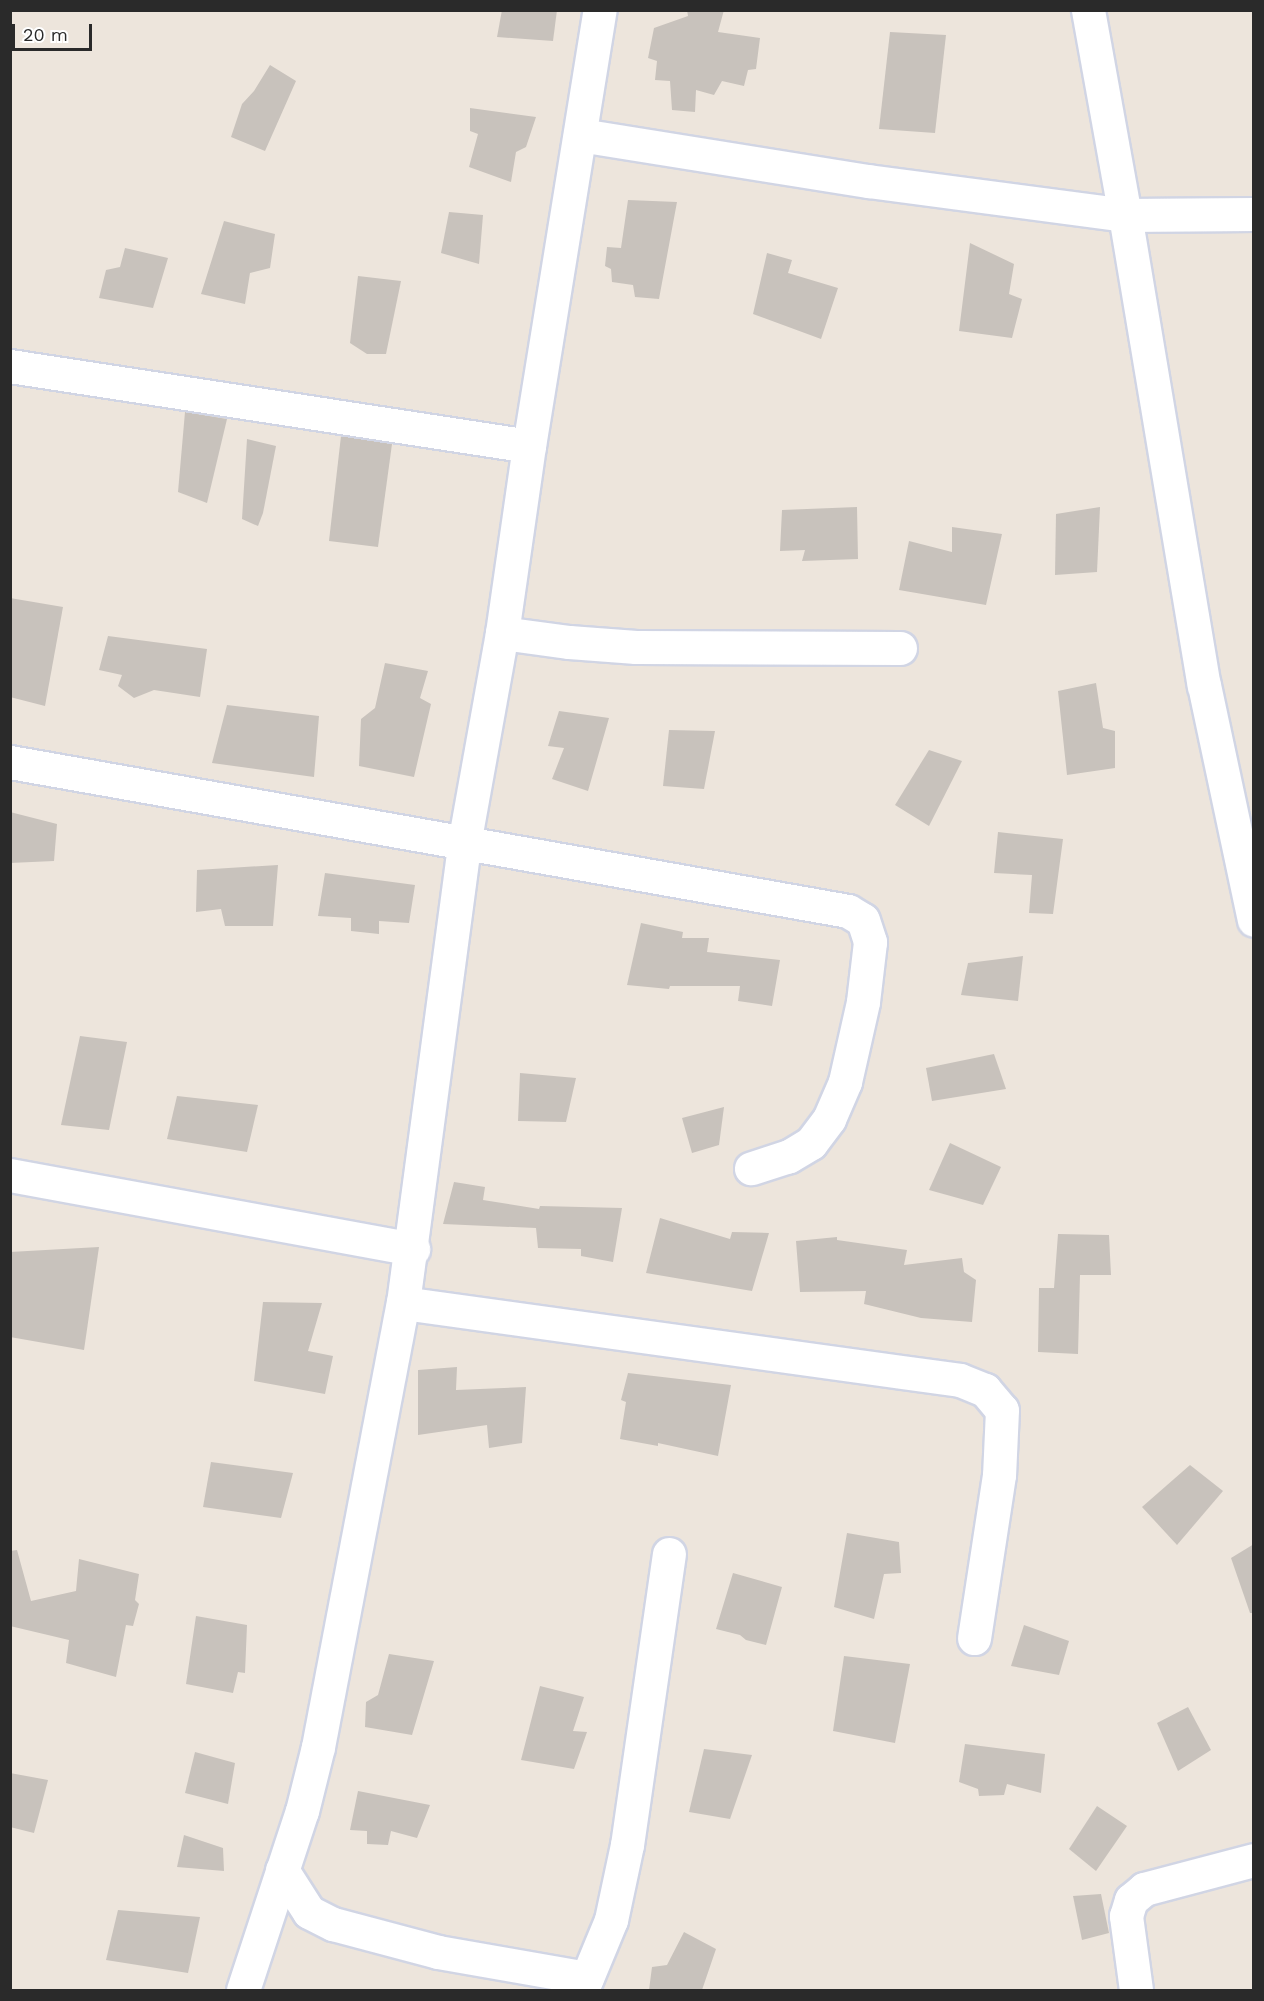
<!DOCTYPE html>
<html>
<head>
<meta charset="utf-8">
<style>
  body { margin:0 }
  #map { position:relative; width:1264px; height:2001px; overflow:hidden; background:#ede5dc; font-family:"Work Sans",sans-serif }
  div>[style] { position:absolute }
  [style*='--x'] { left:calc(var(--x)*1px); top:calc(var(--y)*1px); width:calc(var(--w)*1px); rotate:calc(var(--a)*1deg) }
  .building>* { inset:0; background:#c8c2bc }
  .roads { filter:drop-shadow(2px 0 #d1d5e4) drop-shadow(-2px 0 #d1d5e4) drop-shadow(0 2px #d1d5e4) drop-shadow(0 -2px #d1d5e4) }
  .minor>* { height:33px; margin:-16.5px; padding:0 16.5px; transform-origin:16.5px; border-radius:16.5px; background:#fff }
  span { translate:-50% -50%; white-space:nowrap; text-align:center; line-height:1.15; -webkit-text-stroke:5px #fff; paint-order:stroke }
  .frame { position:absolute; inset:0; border:12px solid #2a2a2a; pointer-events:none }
  .scale { position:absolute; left:12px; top:24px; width:80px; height:27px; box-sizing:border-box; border:3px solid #2a2a2a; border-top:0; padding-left:8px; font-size:18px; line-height:21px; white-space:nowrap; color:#2a2a2a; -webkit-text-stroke:4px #fff; paint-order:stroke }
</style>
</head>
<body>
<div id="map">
  <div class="building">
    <i style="clip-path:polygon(502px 10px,557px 10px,553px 41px,497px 37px)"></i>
    <i style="clip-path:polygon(687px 10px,724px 10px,718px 32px,760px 38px,756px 69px,748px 70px,744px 86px,722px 81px,714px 95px,696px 90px,695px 112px,672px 110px,670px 81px,655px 80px,657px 61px,648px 58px,654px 28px,688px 16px)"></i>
    <i style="clip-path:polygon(890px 32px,946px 35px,935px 133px,879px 129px)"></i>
    <i style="clip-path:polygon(270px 65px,296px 81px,265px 151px,231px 137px,242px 104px,254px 91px)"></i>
    <i style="clip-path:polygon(470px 108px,536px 117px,526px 147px,516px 152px,511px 182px,469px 167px,478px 134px,470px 131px)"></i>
    <i style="clip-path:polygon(628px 200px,677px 202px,659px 299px,635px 297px,633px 285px,612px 282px,611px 269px,605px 266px,607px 247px,621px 248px)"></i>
    <i style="clip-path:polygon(449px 212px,483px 215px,479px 264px,441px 253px)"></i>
    <i style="clip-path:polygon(224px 221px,275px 234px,270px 268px,250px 273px,245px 304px,201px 294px)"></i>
    <i style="clip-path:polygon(970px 243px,1014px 264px,1009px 294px,1022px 299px,1012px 338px,959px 331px)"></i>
    <i style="clip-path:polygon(125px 248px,168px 258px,153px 308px,99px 298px,106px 270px,120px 267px)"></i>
    <i style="clip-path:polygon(767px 253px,792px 260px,788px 273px,838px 288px,821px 339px,753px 314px)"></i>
    <i style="clip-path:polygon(358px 276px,401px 281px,386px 354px,367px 354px,350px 343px)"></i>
    <i style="clip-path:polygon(185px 412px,227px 419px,207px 503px,178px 492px)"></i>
    <i style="clip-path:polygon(341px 436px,392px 444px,378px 547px,329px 541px)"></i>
    <i style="clip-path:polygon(247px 439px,276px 446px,263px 513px,258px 526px,242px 519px)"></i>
    <i style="clip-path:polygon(857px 507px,858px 559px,802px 561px,805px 550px,780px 551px,782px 510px)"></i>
    <i style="clip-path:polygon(1100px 507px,1097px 572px,1055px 575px,1056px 514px)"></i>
    <i style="clip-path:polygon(952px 527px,1002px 534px,986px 605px,899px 590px,909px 541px,952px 552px)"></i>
    <i style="clip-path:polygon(10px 598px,63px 607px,45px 706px,10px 697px)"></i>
    <i style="clip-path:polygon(108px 636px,207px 649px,200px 697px,154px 690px,134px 698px,118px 686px,122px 675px,99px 670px)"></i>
    <i style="clip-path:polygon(385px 663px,428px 671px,420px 698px,431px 704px,414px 777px,359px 766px,361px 719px,375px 708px)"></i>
    <i style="clip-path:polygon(1096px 683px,1103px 728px,1115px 731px,1115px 768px,1067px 775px,1058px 691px)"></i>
    <i style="clip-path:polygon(227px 705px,319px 716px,314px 777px,212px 763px)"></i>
    <i style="clip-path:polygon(559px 711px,609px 718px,588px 791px,552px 779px,564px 748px,548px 746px)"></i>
    <i style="clip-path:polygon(669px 730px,715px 731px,704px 789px,663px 786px)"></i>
    <i style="clip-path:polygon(929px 750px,962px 761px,929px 826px,895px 805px)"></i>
    <i style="clip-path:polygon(10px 812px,57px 824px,54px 861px,10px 863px)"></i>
    <i style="clip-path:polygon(998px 832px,1063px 839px,1053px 914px,1029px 913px,1032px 875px,994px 873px)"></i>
    <i style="clip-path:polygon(278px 865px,273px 926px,225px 926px,221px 909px,196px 912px,197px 870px)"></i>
    <i style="clip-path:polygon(325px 873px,415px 885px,409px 923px,379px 921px,379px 934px,351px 931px,351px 918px,318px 916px)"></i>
    <i style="clip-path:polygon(641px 923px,683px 932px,682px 938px,709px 938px,707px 952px,780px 960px,772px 1006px,738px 1001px,740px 986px,670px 986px,669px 989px,627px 985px)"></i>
    <i style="clip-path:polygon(1023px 956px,1018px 1001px,961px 995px,968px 963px)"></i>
    <i style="clip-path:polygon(80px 1036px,127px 1042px,109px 1130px,61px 1125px)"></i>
    <i style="clip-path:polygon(994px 1054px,1006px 1089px,932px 1101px,926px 1068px)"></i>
    <i style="clip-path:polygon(520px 1073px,576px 1078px,566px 1122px,518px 1121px)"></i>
    <i style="clip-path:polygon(177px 1096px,258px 1105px,247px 1152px,167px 1139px)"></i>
    <i style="clip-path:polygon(724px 1107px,719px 1145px,692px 1153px,682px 1118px)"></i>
    <i style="clip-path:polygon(950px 1143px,1001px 1167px,983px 1205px,929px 1190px)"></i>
    <i style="clip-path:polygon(454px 1182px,485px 1187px,483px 1200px,539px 1209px,540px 1206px,622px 1208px,613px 1262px,581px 1256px,581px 1249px,538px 1248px,536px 1228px,443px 1224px)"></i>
    <i style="clip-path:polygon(660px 1218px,730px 1239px,732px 1232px,769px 1233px,752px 1291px,646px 1273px)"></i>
    <i style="clip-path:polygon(1058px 1234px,1109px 1235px,1111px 1275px,1080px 1275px,1078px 1354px,1038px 1352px,1039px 1288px,1054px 1288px)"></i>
    <i style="clip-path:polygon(837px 1237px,837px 1240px,907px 1250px,904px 1265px,962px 1258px,964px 1272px,976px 1280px,972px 1322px,921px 1318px,864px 1304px,866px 1291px,800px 1292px,796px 1241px)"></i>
    <i style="clip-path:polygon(99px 1247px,84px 1350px,10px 1337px,10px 1252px)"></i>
    <i style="clip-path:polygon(263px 1302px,322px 1303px,308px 1351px,333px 1356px,325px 1394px,254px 1381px)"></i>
    <i style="clip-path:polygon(457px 1367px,456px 1390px,526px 1387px,522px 1443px,489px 1448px,487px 1425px,418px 1435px,418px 1370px)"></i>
    <i style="clip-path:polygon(628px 1373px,731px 1385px,718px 1456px,658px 1443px,658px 1446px,620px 1439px,626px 1402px,621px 1400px)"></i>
    <i style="clip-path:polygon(211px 1462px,293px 1473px,281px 1518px,203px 1507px)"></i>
    <i style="clip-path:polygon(1190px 1465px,1223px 1491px,1177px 1545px,1142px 1507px)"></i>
    <i style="clip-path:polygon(847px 1533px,899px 1542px,901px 1573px,884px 1574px,874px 1619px,834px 1607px)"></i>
    <i style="clip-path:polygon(1254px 1544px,1254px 1613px,1250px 1613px,1231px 1558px)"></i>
    <i style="clip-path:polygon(17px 1550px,31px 1601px,76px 1591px,79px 1559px,139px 1574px,135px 1600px,139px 1604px,133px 1626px,126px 1625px,116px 1677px,66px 1663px,69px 1640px,10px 1626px,10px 1551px)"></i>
    <i style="clip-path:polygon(733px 1573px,782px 1587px,766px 1645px,746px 1640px,740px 1635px,716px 1629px)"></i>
    <i style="clip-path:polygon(196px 1616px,247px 1625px,245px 1673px,238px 1672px,233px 1693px,186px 1684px)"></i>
    <i style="clip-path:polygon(1024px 1625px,1069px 1641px,1059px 1675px,1011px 1666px)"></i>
    <i style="clip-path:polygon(389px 1654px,434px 1661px,412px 1735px,365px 1727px,366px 1702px,378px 1695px)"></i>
    <i style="clip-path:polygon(844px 1656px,910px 1664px,895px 1743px,833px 1731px)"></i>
    <i style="clip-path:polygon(540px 1686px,584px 1697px,573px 1731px,587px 1732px,574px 1769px,521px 1760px)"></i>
    <i style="clip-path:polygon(1188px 1707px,1211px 1750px,1178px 1771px,1157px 1723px)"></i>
    <i style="clip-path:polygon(965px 1744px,1045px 1754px,1041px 1793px,1007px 1784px,1004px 1795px,979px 1796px,978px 1789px,959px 1782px)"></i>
    <i style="clip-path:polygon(704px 1749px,752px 1755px,730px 1819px,689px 1812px)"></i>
    <i style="clip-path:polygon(195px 1752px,235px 1763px,228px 1804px,185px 1793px)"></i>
    <i style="clip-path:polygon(10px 1773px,48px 1780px,34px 1833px,10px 1827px)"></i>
    <i style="clip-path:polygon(358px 1791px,430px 1805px,417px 1838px,391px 1831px,388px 1845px,367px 1844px,367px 1831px,350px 1830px)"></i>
    <i style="clip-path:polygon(1097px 1806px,1127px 1826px,1096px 1871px,1069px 1849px)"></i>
    <i style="clip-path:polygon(184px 1835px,223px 1848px,224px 1871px,177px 1867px)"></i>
    <i style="clip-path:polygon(1101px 1894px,1109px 1933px,1082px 1940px,1073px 1896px)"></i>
    <i style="clip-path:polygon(118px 1910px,200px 1917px,188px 1973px,106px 1960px)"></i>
    <i style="clip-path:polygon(684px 1932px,716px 1949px,702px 1990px,649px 1990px,652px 1967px,667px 1965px)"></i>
  </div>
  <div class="roads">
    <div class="minor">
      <i style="--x:1088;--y:10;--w:208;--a:79.8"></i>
      <i style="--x:1125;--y:215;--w:477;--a:80.5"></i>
      <i style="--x:1204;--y:685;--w:240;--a:78"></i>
      <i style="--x:580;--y:135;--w:292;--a:9.1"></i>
      <i style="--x:868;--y:181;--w:259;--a:7.5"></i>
      <i style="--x:1125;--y:215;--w:129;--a:-0.4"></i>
      <i style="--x:10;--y:366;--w:525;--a:8.76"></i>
      <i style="--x:502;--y:633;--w:68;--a:7.7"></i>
      <i style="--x:569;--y:642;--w:67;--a:4.3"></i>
      <i style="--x:636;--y:647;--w:264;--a:0.2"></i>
      <i style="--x:10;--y:762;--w:851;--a:10.08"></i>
      <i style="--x:848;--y:911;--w:17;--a:31"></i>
      <i style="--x:863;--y:920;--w:23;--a:72"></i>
      <i style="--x:870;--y:942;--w:60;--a:96.7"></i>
      <i style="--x:863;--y:1002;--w:82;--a:102.7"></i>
      <i style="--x:845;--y:1082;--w:40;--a:113.4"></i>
      <i style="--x:829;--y:1119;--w:30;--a:127"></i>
      <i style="--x:811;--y:1143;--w:26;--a:149"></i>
      <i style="--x:789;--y:1156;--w:40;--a:162"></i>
      <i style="--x:10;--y:1175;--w:410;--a:10.4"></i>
      <i style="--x:403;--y:1303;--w:562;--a:7.87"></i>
      <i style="--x:960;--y:1380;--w:27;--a:22"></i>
      <i style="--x:985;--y:1390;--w:26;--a:50"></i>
      <i style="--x:1002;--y:1410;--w:65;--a:92.6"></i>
      <i style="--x:999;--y:1475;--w:165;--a:98.7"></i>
      <i style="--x:282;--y:1870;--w:50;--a:57.3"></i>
      <i style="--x:309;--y:1912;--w:27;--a:27"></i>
      <i style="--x:333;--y:1924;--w:109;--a:14.9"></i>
      <i style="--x:438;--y:1952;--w:151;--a:9.9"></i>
      <i style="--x:243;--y:1990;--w:188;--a:-71.8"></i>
      <i style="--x:302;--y:1811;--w:66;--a:-76"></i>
      <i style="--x:318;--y:1747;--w:452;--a:-79.2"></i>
      <i style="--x:403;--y:1303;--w:463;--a:-82.4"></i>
      <i style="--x:464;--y:844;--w:214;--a:-79.8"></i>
      <i style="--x:502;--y:633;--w:189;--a:-81.8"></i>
      <i style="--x:529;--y:446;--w:442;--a:-80.8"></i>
      <i style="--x:582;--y:1990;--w:76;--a:-67.5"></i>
      <i style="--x:611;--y:1920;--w:77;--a:-78"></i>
      <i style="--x:627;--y:1845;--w:294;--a:-81.8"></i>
      <i style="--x:1136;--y:1990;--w:75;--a:-97.7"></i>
      <i style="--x:1126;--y:1916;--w:17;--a:-73"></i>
      <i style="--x:1131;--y:1900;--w:17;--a:-40"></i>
      <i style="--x:1144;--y:1889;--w:114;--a:-14.8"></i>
    </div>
  </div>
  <div class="frame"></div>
  <div class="scale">20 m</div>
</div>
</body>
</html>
